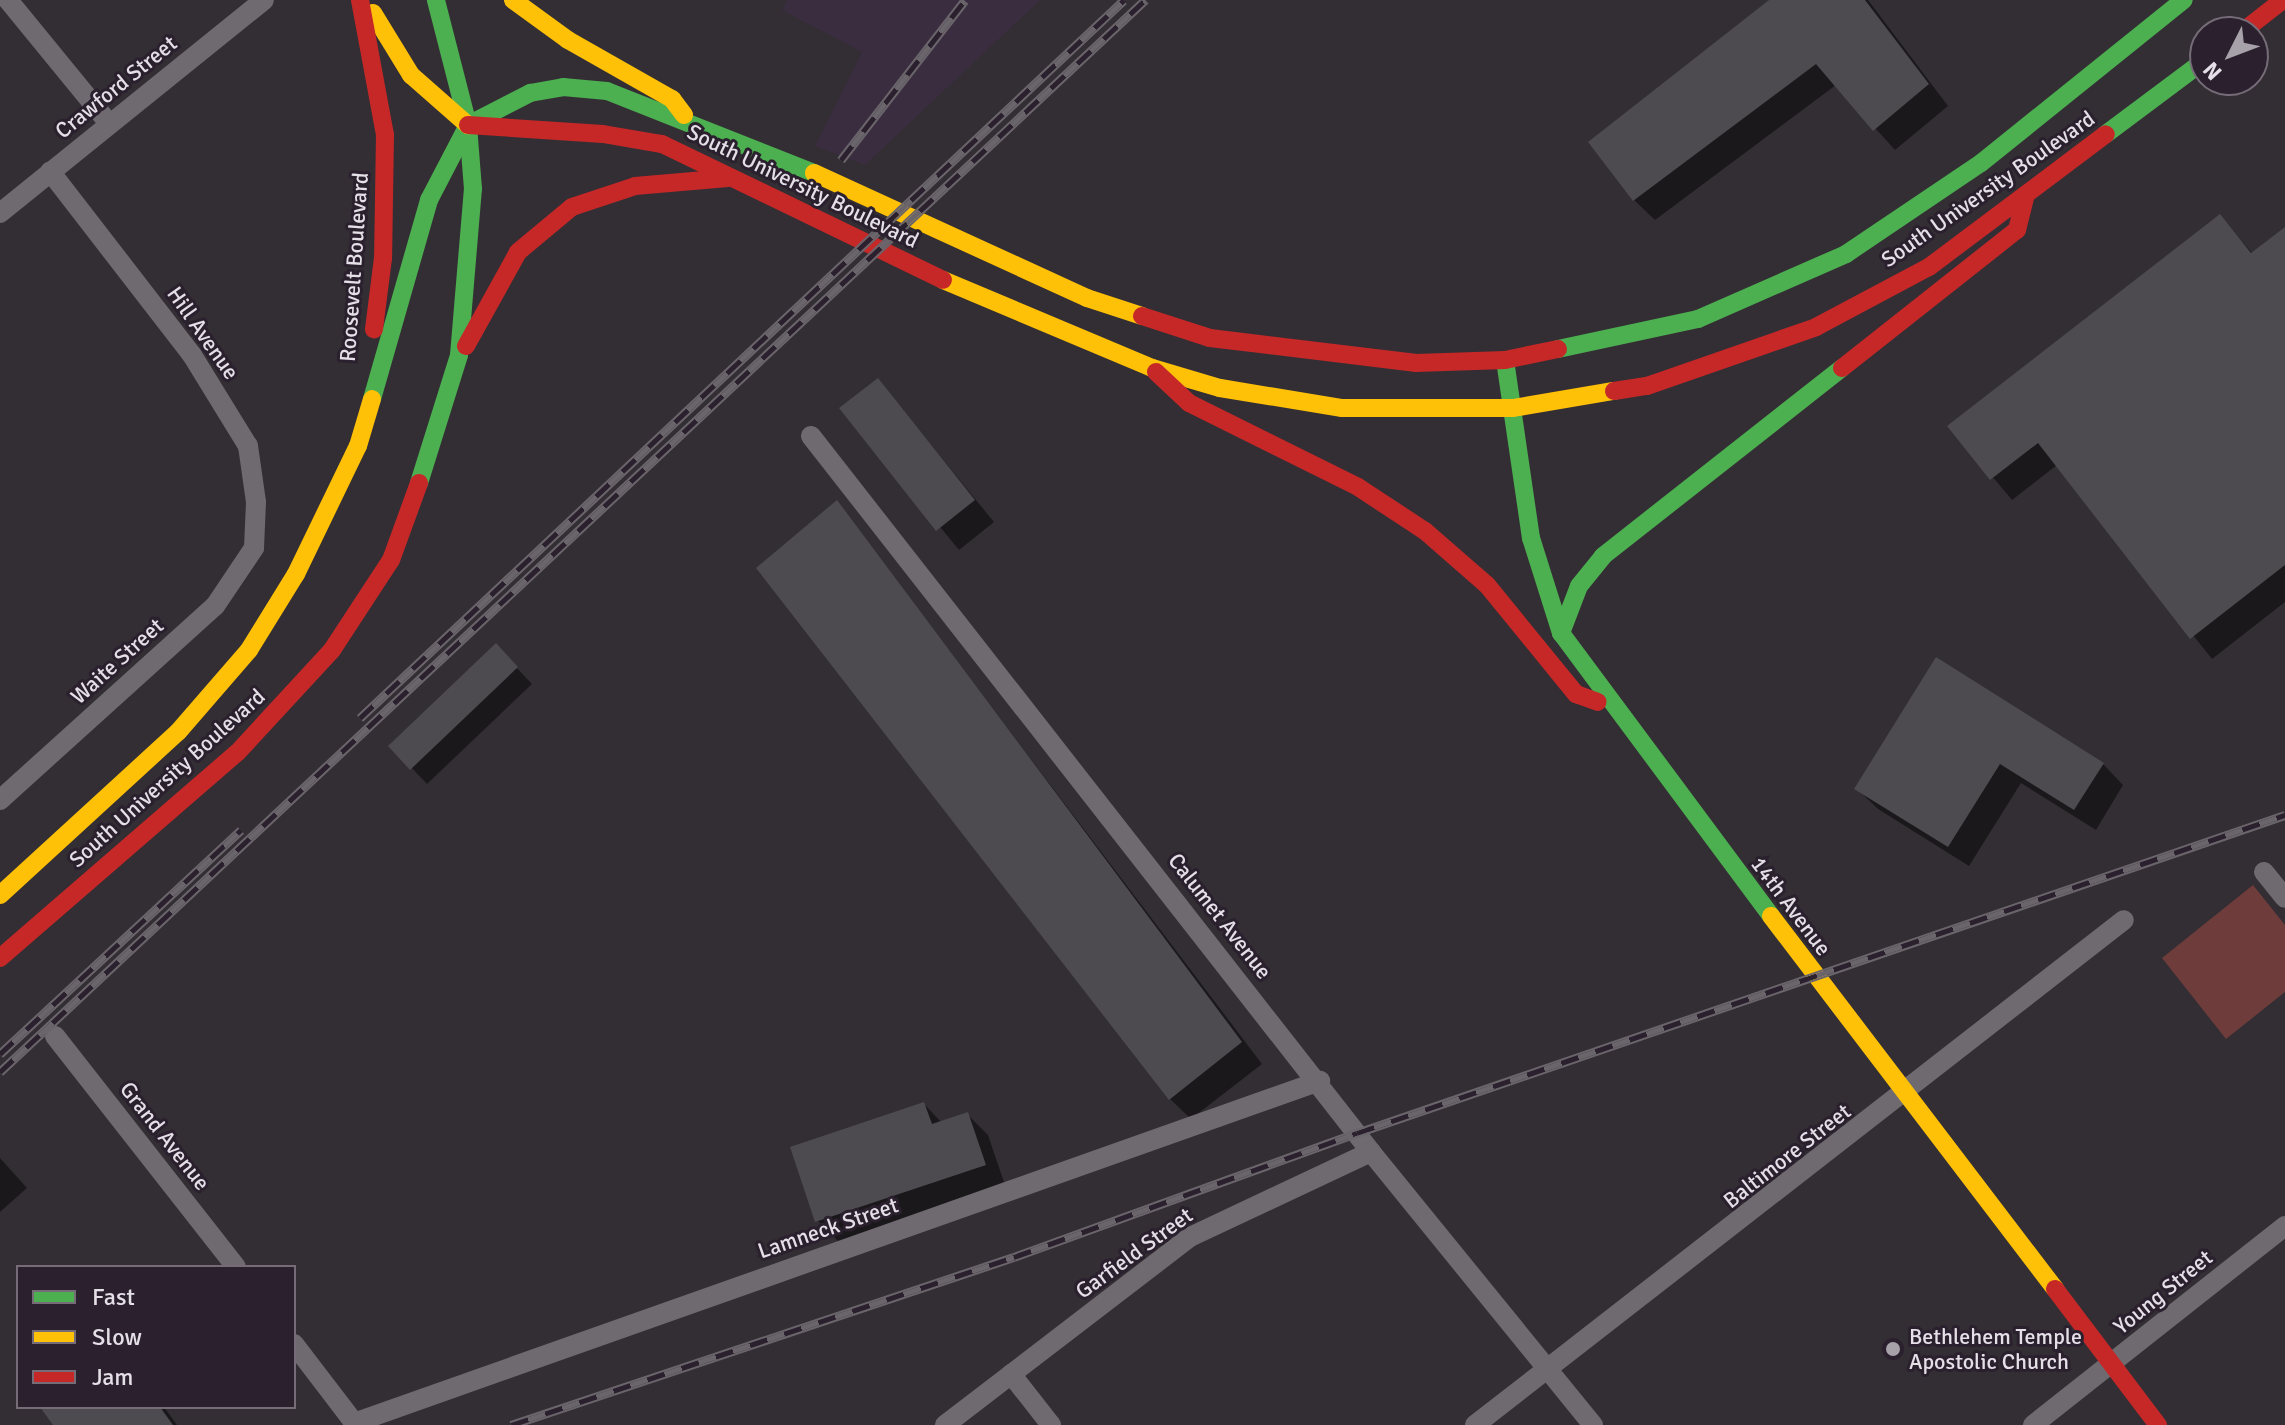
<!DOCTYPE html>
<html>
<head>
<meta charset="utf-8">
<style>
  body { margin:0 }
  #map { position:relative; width:2285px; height:1425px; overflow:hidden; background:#332e34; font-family:Signika,sans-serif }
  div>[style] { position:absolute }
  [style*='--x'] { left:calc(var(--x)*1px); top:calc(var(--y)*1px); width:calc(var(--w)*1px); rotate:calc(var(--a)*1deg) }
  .built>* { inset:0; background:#3a2d3f }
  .green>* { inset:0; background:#6d3c3b }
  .shadow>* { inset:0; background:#0007 }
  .building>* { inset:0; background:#4d4a50 }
  .street>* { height:20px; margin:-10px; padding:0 10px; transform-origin:10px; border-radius:10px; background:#6e6a70 }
  .fast>* { height:18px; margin:-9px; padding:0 9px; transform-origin:9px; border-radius:9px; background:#4caf50 }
  .slow>* { height:18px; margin:-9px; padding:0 9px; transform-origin:9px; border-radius:9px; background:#ffc107 }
  .jam>* { height:18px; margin:-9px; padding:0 9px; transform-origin:9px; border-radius:9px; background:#c62828 }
  .rail>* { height:9px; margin-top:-4.5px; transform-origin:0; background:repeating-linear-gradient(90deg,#2a202e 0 18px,#6a656b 0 36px); box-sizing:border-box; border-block:2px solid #6a656b }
  .dots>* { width:22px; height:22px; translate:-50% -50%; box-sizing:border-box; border:4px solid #2a202e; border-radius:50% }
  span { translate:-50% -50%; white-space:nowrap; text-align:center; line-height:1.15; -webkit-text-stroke:6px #2a202e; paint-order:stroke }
  .street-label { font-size:22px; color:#e5dfe8 }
  .poi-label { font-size:22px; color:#e5dfe8 }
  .left { translate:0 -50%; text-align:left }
  .legend { position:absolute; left:16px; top:1265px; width:280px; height:144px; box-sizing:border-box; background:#2a202e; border:2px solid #756c78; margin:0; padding:10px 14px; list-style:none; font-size:24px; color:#e5dfe8 }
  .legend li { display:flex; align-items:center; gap:16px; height:40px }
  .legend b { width:40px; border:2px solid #756c78 }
  .north { position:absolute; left:2189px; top:16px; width:80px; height:80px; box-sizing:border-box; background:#2a202e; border:2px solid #756c78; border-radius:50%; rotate:228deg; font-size:22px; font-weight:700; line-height:32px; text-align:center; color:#e5dfe8 }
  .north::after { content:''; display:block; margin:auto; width:28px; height:36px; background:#a7a1a9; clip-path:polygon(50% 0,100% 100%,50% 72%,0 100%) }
</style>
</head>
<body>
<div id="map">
  <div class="built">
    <i style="clip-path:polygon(787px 0,1040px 0,865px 165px,815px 146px,862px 52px,782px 10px)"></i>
  </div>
  <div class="green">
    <i style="clip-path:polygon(2253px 885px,2285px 925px,2285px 992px,2226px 1039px,2162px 958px)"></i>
  </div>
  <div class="shadow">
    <i style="clip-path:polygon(1772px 0,1868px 0,1948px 106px,1895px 150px,1836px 85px,1655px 220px,1634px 200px)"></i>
    <i style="clip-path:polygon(2220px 216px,2253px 254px,2285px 230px,2285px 602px,2212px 659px,2057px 465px,2012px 500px,1950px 426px)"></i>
    <i style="clip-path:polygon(878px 380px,994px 522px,959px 550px,842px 408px)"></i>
    <i style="clip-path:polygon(836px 502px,1262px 1064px,1191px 1119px,1170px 1099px)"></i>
    <i style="clip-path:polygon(496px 646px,532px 684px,427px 784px,391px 746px)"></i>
    <i style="clip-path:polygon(1937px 660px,2103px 764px,2123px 785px,2096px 830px,2021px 783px,1969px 866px,1878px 809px,1857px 789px)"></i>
    <i style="clip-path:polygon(924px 1104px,942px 1123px,967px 1114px,988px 1135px,1005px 1185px,838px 1241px,817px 1220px)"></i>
    <i style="clip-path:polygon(0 1158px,27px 1188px,0 1212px)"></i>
    <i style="clip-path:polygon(43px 1407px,164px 1407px,177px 1425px,56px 1425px)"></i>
  </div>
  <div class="building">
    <i style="clip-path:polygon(1769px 0,1865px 0,1929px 84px,1873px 131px,1816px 64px,1633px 201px,1588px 142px)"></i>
    <i style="clip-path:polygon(2220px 214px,2251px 253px,2285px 227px,2285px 565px,2190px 639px,2038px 443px,1990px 480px,1947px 426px)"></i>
    <i style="clip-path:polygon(878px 378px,975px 500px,936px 531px,839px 408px)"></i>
    <i style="clip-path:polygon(837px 500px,1242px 1042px,1169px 1100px,756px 568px)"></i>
    <i style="clip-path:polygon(496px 643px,518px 667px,410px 770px,388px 746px)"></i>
    <i style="clip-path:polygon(1936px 657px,2104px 763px,2074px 810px,2000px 764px,1948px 847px,1854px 789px)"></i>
    <i style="clip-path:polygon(924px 1102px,932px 1124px,968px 1112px,986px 1165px,815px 1222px,790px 1147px)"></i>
    <i style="clip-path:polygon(40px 1407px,160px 1407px,173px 1425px,53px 1425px)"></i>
  </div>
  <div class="street">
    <i style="--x:8;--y:0;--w:158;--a:50.7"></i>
    <i style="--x:0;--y:213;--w:339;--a:-38.9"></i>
    <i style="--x:811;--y:436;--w:909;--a:51.97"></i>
    <i style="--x:1371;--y:1152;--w:352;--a:50.9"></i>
    <i style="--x:0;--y:800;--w:290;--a:-42.1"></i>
    <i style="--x:215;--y:606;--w:70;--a:-56.1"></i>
    <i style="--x:254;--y:548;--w:46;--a:-87.5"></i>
    <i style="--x:256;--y:502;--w:57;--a:-98.1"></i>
    <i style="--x:248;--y:446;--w:107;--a:-121.6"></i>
    <i style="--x:192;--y:355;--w:232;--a:-127.7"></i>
    <i style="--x:2264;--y:872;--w:33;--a:51"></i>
    <i style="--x:55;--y:1036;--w:293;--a:51.9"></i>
    <i style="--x:294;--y:1344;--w:102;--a:52.6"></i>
    <i style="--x:1011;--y:1374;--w:65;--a:51.9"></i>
    <i style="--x:354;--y:1423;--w:1025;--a:-19.5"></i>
    <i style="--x:945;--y:1425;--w:309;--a:-37.5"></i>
    <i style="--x:1190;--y:1237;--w:200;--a:-25.2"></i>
    <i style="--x:1475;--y:1425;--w:822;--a:-37.89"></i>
    <i style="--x:2033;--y:1425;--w:321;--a:-38.3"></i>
  </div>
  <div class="fast">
    <i style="--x:468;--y:125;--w:70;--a:-27.3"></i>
    <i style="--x:530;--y:93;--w:34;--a:-10"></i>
    <i style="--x:563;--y:87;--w:44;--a:5.2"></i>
    <i style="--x:607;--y:91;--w:223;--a:21.6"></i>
    <i style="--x:2106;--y:134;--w:124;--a:-36.8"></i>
    <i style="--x:1558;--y:349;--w:143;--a:-12.1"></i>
    <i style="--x:1698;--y:319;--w:162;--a:-23.7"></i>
    <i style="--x:1846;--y:254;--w:163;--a:-34"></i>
    <i style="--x:1981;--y:163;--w:260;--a:-38.8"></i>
    <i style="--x:1505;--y:360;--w:180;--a:81.7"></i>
    <i style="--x:1531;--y:538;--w:100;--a:72.5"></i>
    <i style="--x:1561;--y:633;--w:352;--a:53.4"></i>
    <i style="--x:372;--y:399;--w:207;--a:-74"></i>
    <i style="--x:429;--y:200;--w:85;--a:-62.5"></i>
    <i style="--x:419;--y:483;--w:134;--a:-72.6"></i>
    <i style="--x:459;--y:355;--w:167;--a:-85.2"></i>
    <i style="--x:473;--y:189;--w:64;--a:-94.5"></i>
    <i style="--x:468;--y:125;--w:129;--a:-104.4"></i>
    <i style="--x:1561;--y:633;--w:50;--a:-69"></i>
    <i style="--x:1579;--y:586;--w:38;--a:-51"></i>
    <i style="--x:1603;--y:556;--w:304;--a:-38.2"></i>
  </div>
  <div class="slow">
    <i style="--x:513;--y:0;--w:68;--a:36"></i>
    <i style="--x:568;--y:40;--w:120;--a:29.6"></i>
    <i style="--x:672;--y:99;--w:20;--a:53"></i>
    <i style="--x:373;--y:13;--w:73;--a:58.5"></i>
    <i style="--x:411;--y:75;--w:76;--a:41.3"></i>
    <i style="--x:814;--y:173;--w:300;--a:24.6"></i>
    <i style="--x:1087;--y:298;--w:58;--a:18.1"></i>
    <i style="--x:943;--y:280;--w:227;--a:22.8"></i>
    <i style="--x:1152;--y:368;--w:71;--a:16.4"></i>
    <i style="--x:1220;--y:388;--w:124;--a:9.3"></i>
    <i style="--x:1342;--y:408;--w:171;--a:0"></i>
    <i style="--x:1513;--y:408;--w:102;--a:-9.6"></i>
    <i style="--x:0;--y:895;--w:241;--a:-42.5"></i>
    <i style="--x:178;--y:732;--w:108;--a:-49.1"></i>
    <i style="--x:249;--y:650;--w:89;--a:-58.3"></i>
    <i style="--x:296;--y:574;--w:142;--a:-64.2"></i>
    <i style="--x:358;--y:446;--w:49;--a:-73.4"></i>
    <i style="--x:1771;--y:916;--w:469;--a:52.7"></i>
  </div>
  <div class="jam">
    <i style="--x:360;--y:0;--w:137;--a:79.5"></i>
    <i style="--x:385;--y:135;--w:123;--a:90.9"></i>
    <i style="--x:383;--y:258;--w:72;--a:97.2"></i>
    <i style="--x:2242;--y:32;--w:52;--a:-38"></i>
    <i style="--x:468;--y:125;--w:135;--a:3.8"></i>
    <i style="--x:603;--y:134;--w:60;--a:9.6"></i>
    <i style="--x:662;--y:144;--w:312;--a:25.8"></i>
    <i style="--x:1142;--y:316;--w:71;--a:17.9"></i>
    <i style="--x:1210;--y:338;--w:208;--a:6.9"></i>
    <i style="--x:1416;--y:363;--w:89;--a:-1.9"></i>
    <i style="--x:1505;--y:360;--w:54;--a:-11.7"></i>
    <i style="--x:466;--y:346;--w:107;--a:-61"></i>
    <i style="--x:518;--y:252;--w:70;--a:-39.8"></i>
    <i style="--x:572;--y:207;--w:66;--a:-18.4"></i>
    <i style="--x:635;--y:186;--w:93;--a:-4.9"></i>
    <i style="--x:1842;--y:368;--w:223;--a:-38.3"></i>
    <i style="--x:2017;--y:230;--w:33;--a:-76"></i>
    <i style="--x:1156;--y:372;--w:45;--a:43.2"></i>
    <i style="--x:1189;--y:403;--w:189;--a:26.4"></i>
    <i style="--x:1358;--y:487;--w:80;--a:33.3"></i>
    <i style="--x:1425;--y:531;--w:82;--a:41.1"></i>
    <i style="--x:1487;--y:585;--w:141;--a:50.8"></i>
    <i style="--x:1576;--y:694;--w:23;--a:20"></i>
    <i style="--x:1614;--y:391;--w:33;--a:-9"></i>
    <i style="--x:1647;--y:386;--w:179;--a:-19.2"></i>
    <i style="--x:1816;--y:327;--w:128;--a:-28"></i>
    <i style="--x:1929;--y:267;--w:221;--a:-36.9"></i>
    <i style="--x:0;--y:958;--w:313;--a:-40.9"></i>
    <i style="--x:237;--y:753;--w:140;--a:-47.3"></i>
    <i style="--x:332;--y:650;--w:108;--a:-56.8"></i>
    <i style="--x:391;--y:560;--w:82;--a:-70"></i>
    <i style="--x:2055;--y:1289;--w:171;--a:52.9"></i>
  </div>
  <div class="rail">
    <i style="--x:841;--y:160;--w:202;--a:-52.2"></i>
    <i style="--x:360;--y:718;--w:1048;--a:-43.22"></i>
    <i style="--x:0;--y:1054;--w:329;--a:-42.9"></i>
    <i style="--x:0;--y:1072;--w:1569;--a:-43.11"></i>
    <i style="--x:511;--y:1425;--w:530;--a:-18.47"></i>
    <i style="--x:1014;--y:1257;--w:365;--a:-19.9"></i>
    <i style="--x:1357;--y:1133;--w:981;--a:-18.92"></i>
  </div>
  <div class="dots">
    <i style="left:1893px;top:1349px;background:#a7a1a9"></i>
  </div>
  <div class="street-label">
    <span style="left:116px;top:87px;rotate:-39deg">Crawford Street</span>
    <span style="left:803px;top:186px;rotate:26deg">South University Boulevard</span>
    <span style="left:1988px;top:189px;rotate:-35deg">South University Boulevard</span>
    <span style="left:354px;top:267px;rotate:-86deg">Roosevelt Boulevard</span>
    <span style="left:203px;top:333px;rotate:55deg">Hill Avenue</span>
    <span style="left:117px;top:661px;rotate:-42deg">Waite Street</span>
    <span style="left:167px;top:778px;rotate:-42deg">South University Boulevard</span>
    <span style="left:1791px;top:906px;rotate:53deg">14th Avenue</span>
    <span style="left:1220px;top:916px;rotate:52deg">Calumet Avenue</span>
    <span style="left:165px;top:1136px;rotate:52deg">Grand Avenue</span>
    <span style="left:1787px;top:1156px;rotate:-38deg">Baltimore Street</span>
    <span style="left:828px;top:1228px;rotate:-19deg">Lamneck Street</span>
    <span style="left:1134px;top:1253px;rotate:-36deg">Garfield Street</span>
    <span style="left:2163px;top:1292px;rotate:-39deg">Young Street</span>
  </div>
  <div class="poi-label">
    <span class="left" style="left:1909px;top:1349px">Bethlehem Temple<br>Apostolic Church</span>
  </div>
  <ul class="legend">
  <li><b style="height:10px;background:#4caf50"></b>Fast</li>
  <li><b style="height:10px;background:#ffc107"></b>Slow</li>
  <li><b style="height:10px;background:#c62828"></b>Jam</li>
  </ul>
  <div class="north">N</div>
</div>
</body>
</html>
